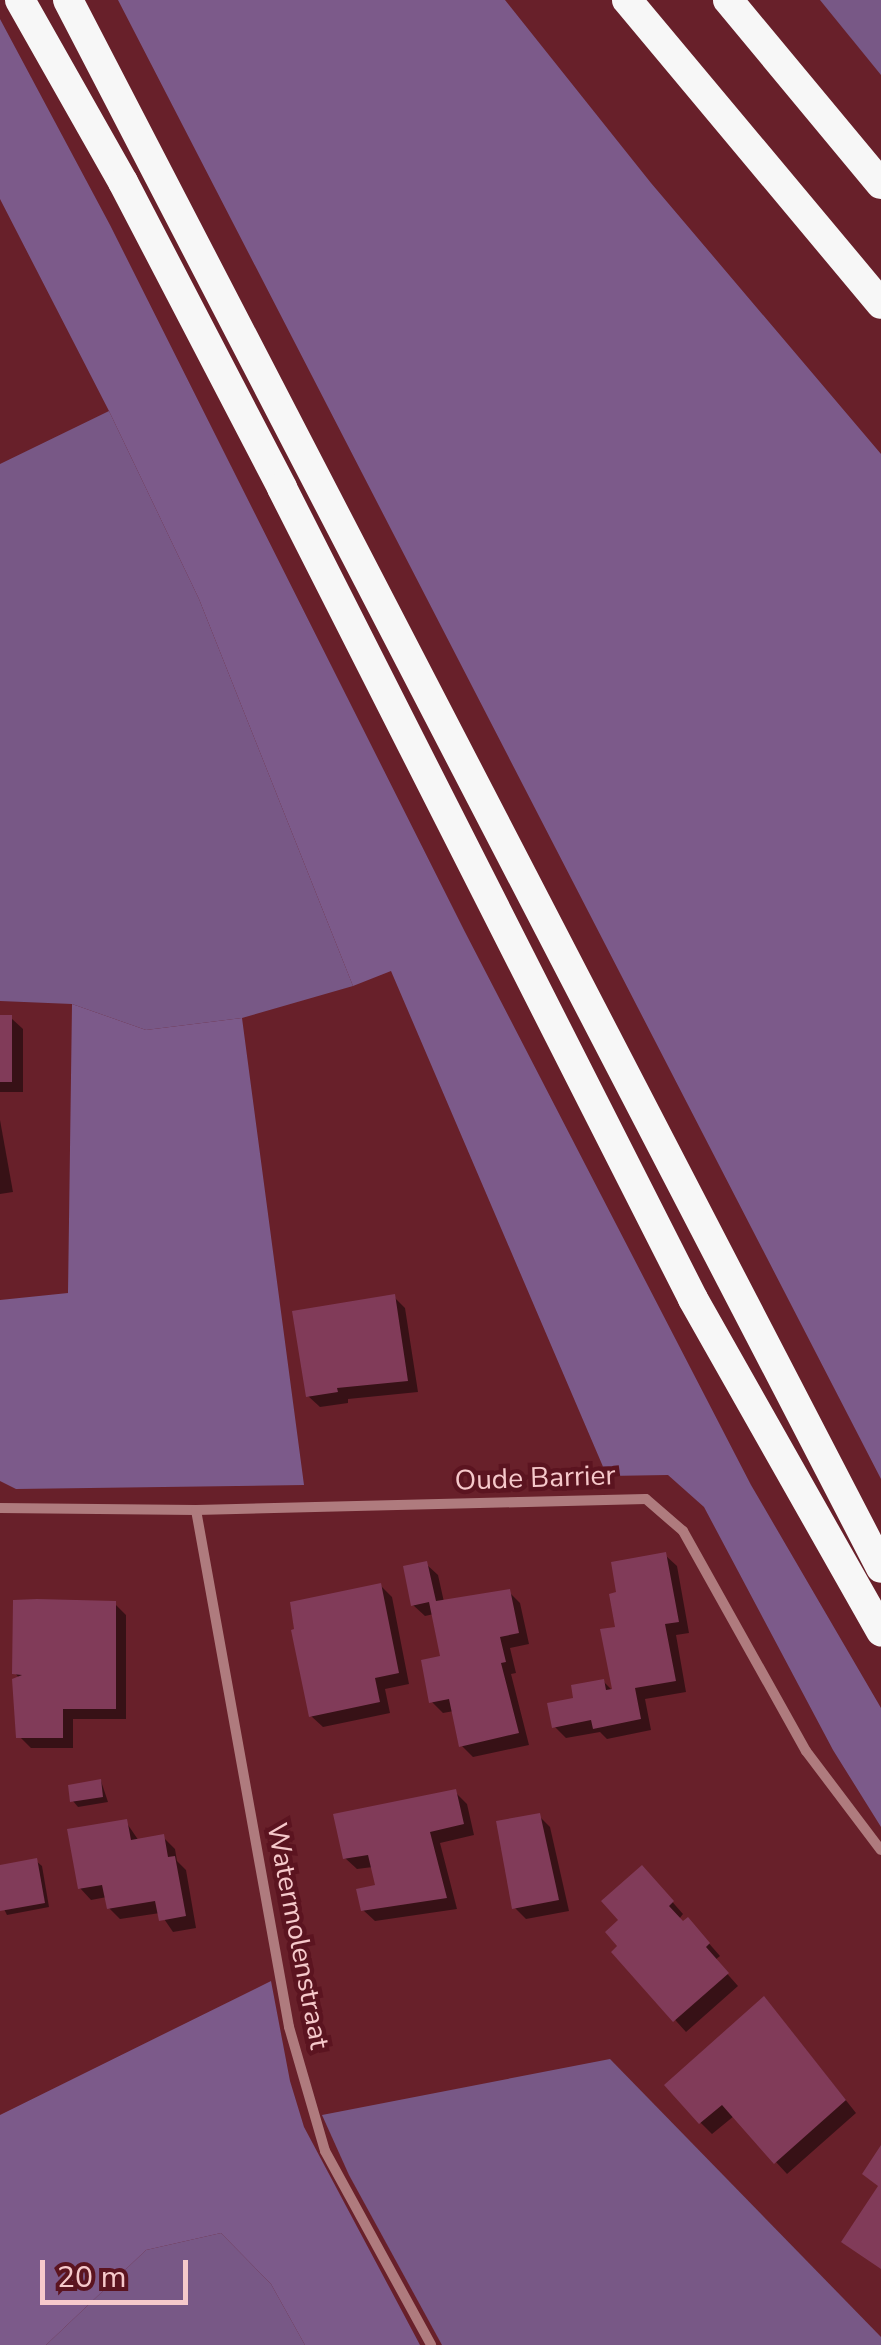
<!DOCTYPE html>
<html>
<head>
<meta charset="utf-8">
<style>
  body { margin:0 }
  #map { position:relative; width:881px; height:2345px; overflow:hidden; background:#68202a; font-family:"Nunito Sans",sans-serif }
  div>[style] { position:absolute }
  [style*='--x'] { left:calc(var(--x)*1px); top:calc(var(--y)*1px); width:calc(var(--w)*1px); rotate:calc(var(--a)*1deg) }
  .green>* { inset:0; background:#785886 }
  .forest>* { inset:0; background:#7c5a8a }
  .shadow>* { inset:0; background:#0007 }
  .building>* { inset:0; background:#813b59 }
  .street>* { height:10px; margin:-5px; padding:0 5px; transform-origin:5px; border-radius:5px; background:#af7b7e }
  .highway>* { height:30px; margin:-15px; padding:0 15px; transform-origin:15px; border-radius:15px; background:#f7f7f7 }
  span { translate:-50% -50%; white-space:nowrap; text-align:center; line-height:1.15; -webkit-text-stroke:9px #5b1420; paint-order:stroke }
  .street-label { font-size:28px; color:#f6c9cb }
  .scale { position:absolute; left:40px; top:2260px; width:148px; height:45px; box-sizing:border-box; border:5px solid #f6c9cb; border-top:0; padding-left:12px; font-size:30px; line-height:35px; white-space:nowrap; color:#f6c9cb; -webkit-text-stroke:8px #5b1420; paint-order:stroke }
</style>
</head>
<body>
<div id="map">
  <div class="green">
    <i style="clip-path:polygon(820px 0,881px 0,881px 75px)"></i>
    <i style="clip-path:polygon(109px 411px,199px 599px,353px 986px,242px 1018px,146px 1030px,72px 1004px,0 1001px,0 464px)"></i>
    <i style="clip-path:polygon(610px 2059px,881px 2337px,881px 2345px,442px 2345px,349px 2175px,322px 2115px)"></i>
    <i style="clip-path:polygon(221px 2233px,271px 2284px,305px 2345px,46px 2345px,146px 2250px)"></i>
  </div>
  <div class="forest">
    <i style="clip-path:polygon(118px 0,505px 0,651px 183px,881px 454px,881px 1479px)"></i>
    <i style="clip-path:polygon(0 19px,110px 225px,465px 932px,751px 1485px,881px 1708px,881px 1827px,833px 1750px,704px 1507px,668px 1475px,607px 1476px,391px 971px,353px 986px,199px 599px,109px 411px,0 199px)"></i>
    <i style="clip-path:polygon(72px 1004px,146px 1030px,242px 1018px,304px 1485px,16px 1489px,0 1481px,0 1300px,68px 1293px)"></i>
    <i style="clip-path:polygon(271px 1981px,290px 2081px,304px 2127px,420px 2345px,305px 2345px,271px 2284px,221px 2233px,146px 2250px,46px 2345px,0 2345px,0 2115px)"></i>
  </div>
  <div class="shadow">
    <i style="clip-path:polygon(0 1018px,11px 1018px,23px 1029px,23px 1092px,0 1092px)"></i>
    <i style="clip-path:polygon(0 1120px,13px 1192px,0 1194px)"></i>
    <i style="clip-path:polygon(394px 1297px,405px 1308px,418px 1392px,348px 1399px,348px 1403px,320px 1407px,308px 1396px)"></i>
    <i style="clip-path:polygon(665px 1555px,677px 1566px,689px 1633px,676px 1635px,686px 1692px,645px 1699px,651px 1730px,607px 1739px,600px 1732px,566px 1738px,554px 1726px,576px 1700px,604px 1682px,615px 1693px,618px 1629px)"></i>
    <i style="clip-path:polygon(426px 1564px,438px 1575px,444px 1602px,509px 1592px,520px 1603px,529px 1644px,510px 1648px,516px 1673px,511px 1674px,529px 1745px,473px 1757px,461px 1745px,454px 1711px,443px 1713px,432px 1702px,443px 1658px,434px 1614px,425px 1616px,413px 1605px)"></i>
    <i style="clip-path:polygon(381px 1586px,392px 1597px,409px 1684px,385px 1689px,390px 1713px,323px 1727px,311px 1716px)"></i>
    <i style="clip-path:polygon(115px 1604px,126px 1615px,126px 1719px,73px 1719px,73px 1748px,31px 1748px,19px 1736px,20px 1679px,15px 1673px)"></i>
    <i style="clip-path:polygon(101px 1781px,108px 1802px,78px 1807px,73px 1801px)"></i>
    <i style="clip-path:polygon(455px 1792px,467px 1804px,474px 1835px,440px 1843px,457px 1909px,375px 1921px,363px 1910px,378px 1887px,373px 1867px,357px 1869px,345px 1858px)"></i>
    <i style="clip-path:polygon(539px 1816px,550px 1827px,569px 1911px,526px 1919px,515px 1908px)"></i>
    <i style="clip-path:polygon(126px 1822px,139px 1841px,163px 1837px,175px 1849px,177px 1861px,186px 1870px,196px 1928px,173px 1932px,160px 1913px,120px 1919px,109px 1908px,107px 1897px,91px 1900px,80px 1888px)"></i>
    <i style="clip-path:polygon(36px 1861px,42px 1866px,49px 1907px,7px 1915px,0 1901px,0 1867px)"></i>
    <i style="clip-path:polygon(653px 1880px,683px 1914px,679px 1919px,699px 1932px,720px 1956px,715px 1960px,738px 1986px,686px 2032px,614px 1952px)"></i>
    <i style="clip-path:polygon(775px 2011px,856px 2113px,787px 2174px,734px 2116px,712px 2134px,700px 2122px)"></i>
  </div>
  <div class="building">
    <i style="clip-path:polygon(0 1015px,12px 1015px,12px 1082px,0 1082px)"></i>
    <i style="clip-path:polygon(395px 1294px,408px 1381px,337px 1388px,338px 1392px,306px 1397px,292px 1311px)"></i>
    <i style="clip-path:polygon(666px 1552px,679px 1622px,665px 1624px,676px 1681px,635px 1688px,641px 1719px,593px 1729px,591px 1720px,552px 1728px,547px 1703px,573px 1698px,571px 1685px,604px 1679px,606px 1690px,612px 1689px,600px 1629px,615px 1627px,609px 1594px,616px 1592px,611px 1562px)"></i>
    <i style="clip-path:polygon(427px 1561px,436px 1601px,510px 1589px,519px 1633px,500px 1637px,506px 1662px,501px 1663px,519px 1733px,459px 1747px,449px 1699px,429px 1703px,421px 1660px,440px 1656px,429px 1602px,411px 1606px,403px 1566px)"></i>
    <i style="clip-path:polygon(381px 1583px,399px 1673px,375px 1678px,380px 1702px,309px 1717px,291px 1630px,294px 1629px,290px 1602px)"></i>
    <i style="clip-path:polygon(37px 1599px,116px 1601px,116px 1709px,63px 1709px,63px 1738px,16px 1738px,12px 1679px,22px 1675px,12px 1674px,13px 1600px)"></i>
    <i style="clip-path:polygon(101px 1779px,103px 1797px,70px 1802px,68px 1785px)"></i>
    <i style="clip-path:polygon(456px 1789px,464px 1824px,430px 1832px,447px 1898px,361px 1911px,356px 1889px,375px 1885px,368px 1855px,343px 1859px,333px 1814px)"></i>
    <i style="clip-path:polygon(540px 1813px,559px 1900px,512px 1909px,496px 1821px)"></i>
    <i style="clip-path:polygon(127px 1819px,131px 1840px,164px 1834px,168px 1857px,175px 1856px,186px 1916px,159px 1921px,155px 1901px,107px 1909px,102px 1885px,78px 1889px,67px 1829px)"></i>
    <i style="clip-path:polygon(37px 1858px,45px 1903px,0 1911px,0 1865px)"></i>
    <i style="clip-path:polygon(642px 1865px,674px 1901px,669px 1906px,683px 1921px,688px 1917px,710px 1943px,706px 1947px,729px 1973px,673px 2022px,611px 1952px,617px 1946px,605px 1932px,618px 1920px,601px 1901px)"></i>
    <i style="clip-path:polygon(764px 1996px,846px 2100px,774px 2164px,722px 2105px,699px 2124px,664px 2085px)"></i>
    <i style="clip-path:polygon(881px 2145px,881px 2269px,841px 2242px,878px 2186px,862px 2174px)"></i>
  </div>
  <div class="street">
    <i style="--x:0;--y:1508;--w:196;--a:0.6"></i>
    <i style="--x:196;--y:1510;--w:450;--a:-1.4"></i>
    <i style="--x:646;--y:1499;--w:49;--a:40.9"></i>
    <i style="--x:683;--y:1531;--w:252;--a:60.8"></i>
    <i style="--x:806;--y:1751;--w:124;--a:52.9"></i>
    <i style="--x:196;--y:1510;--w:525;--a:79.8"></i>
    <i style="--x:289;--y:2027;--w:129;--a:73.8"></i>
    <i style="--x:325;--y:2151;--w:221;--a:61.3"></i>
  </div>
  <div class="highway">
    <i style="--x:20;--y:0;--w:209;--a:60.5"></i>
    <i style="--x:123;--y:182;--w:345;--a:62.5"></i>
    <i style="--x:282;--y:488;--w:909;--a:63.12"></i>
    <i style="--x:693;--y:1299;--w:382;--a:60.5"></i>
    <i style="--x:68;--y:0;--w:1766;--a:62.59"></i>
    <i style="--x:627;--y:0;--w:396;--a:50.1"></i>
    <i style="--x:728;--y:0;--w:239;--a:50.3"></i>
  </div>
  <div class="street-label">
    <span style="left:535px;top:1478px;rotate:-2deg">Oude Barrier</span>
    <span style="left:298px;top:1936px;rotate:79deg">Watermolenstraat</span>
  </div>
  <div class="scale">20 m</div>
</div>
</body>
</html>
